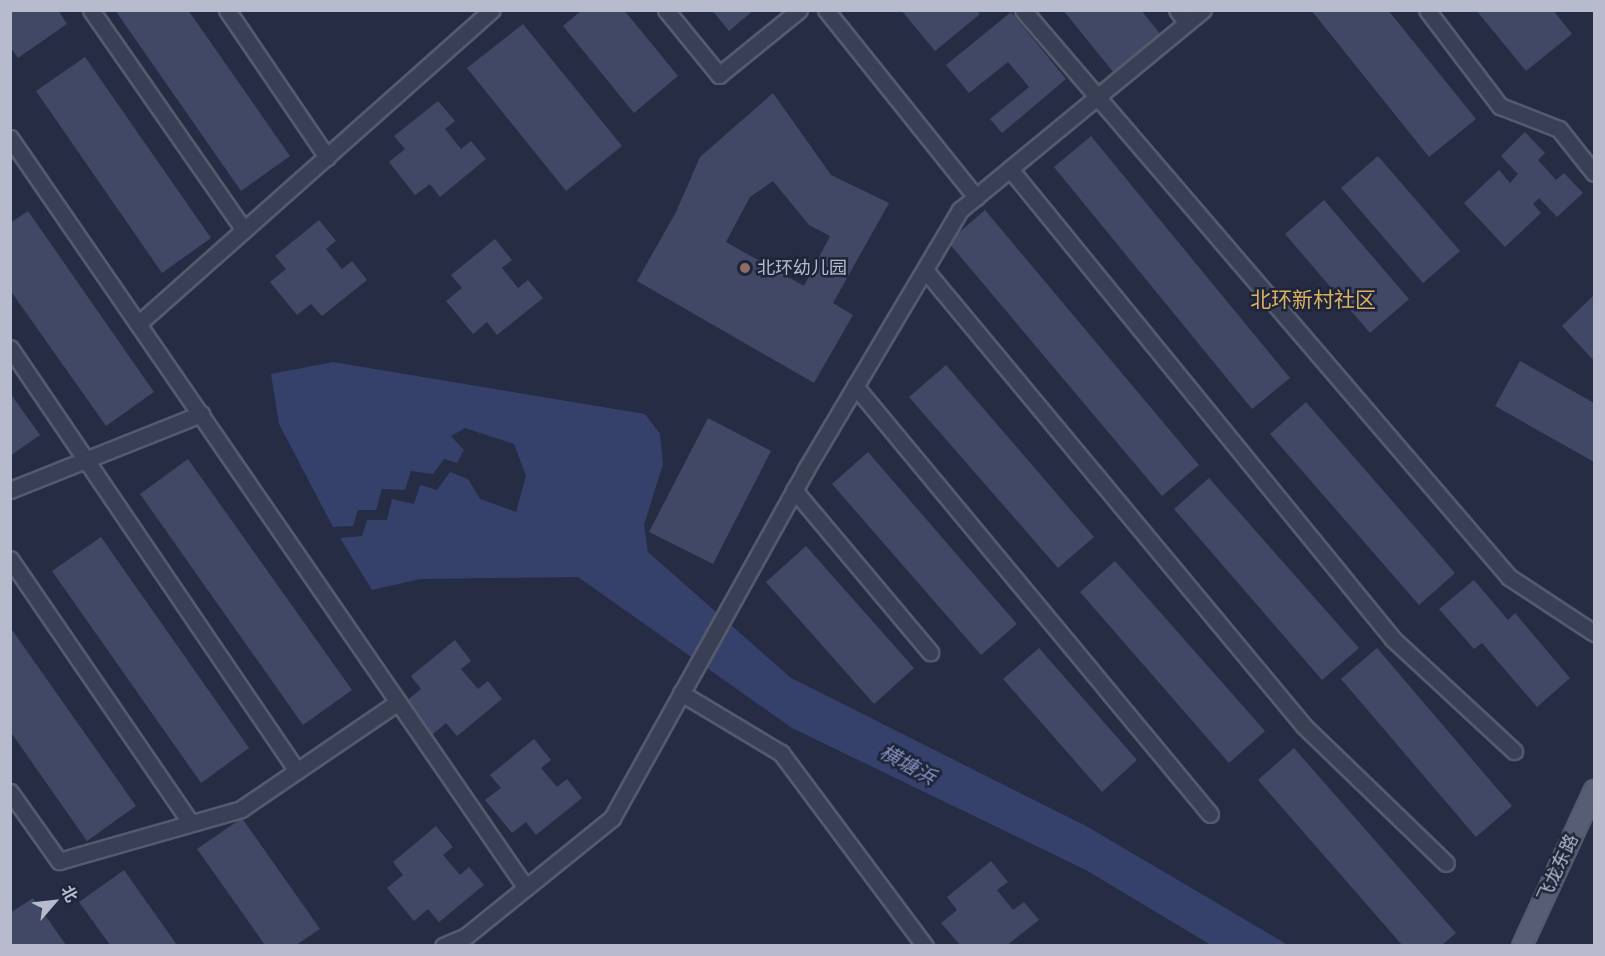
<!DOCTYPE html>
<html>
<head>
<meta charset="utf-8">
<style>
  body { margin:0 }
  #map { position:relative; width:1605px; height:956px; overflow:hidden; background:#252c44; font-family:"Asap Condensed","Noto Sans SC",sans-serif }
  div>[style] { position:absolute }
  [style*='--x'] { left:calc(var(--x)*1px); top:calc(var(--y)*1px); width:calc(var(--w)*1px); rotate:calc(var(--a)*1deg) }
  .water>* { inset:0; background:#35416b }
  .building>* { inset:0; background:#414865 }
  .roads { filter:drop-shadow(2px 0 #555a6e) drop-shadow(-2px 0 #555a6e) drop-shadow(0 2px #555a6e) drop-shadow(0 -2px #555a6e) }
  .lane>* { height:15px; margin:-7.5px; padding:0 7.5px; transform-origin:7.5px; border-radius:7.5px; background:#393f54 }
  .primary>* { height:18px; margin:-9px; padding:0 9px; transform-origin:9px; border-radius:9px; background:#575d74 }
  .dots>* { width:16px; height:16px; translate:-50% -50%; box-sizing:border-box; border:3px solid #1e2439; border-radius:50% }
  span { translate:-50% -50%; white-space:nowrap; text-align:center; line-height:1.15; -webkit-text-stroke:5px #1e2439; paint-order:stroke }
  .poi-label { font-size:18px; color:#b7bbcd }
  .left { translate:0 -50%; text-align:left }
  .street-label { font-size:18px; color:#b7bbcd }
  .water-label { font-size:20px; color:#8390bb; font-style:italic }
  .quarter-label { font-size:21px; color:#deb160 }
  .frame { position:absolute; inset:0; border:12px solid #b7bbcd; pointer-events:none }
  .north { position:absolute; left:24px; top:872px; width:60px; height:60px; -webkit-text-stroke:4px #1e2439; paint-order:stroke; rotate:62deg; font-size:16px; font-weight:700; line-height:24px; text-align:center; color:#b7bbcd }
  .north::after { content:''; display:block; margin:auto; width:21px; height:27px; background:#b7bbcd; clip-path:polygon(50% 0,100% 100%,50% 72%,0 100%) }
</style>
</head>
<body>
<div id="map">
  <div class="water">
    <i style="clip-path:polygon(333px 362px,645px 414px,660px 434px,663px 464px,644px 525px,648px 552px,791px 678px,1086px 826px,1288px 945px,1211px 945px,1086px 870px,792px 728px,578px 577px,420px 579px,372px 590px,340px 538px,362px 536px,367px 520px,387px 520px,392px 499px,414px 504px,420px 485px,437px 490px,450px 472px,468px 479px,480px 499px,516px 512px,526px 476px,514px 444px,465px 428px,451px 436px,464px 450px,457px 463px,444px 459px,433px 474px,411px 471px,405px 490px,382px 489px,376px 510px,358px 510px,353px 526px,333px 527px,279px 424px,271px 374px)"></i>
  </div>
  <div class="building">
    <i style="clip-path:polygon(10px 10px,58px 10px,67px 24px,18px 58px,10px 47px)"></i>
    <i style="clip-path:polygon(115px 10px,188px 10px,290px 156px,241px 191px)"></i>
    <i style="clip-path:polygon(582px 10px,624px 10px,678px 76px,634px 113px,563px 26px)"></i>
    <i style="clip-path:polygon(712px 10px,754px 10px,729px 31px)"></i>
    <i style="clip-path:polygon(901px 10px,976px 10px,980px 14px,935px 51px)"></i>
    <i style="clip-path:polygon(1063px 10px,1141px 10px,1165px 40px,1118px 78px)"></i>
    <i style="clip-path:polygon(1311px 10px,1388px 10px,1476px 119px,1429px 157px)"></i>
    <i style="clip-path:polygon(1476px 10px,1553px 10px,1572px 34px,1526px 71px)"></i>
    <i style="clip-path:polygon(1011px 12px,1066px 79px,1002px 133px,990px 119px,1029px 87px,1008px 62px,969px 93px,946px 65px)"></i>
    <i style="clip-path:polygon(523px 24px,622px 146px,566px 191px,467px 68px)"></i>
    <i style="clip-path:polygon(85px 57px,211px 238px,162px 273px,36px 91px)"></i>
    <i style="clip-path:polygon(evenodd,773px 93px,831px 175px,889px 203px,833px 303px,853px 315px,814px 383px,637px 281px,676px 212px,700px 157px,773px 93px,773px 181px,809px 225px,830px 236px,804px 286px,726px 242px,750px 197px,773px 181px)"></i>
    <i style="clip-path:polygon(438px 101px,455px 121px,445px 129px,461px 149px,471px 141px,486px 159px,440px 197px,430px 184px,415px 195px,389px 162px,405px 149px,394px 136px)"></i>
    <i style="clip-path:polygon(1525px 132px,1545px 153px,1538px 160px,1556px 180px,1564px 173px,1583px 193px,1557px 217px,1539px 198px,1533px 204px,1541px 213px,1505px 247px,1464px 203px,1499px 170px,1510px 183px,1518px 174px,1501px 156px)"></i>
    <i style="clip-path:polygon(1091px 136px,1290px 378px,1252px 409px,1054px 167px)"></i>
    <i style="clip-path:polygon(1378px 156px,1460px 251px,1423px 283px,1341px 188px)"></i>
    <i style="clip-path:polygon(1324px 200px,1409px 299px,1370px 333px,1285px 234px)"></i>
    <i style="clip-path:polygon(985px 210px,1199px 465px,1162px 496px,948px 242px)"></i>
    <i style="clip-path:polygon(28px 211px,154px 392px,106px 426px,10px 290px,10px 223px)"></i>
    <i style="clip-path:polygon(319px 220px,336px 241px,326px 249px,342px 269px,352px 261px,367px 280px,322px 316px,311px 304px,297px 315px,270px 282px,286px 269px,275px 256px)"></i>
    <i style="clip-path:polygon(495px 239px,512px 260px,502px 268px,518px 288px,528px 280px,543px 298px,497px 335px,487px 322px,473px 334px,446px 301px,462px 288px,451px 275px)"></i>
    <i style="clip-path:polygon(1594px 295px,1594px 361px,1562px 326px)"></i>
    <i style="clip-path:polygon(1520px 361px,1594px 403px,1594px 462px,1495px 406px)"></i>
    <i style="clip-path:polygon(946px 365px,1094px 537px,1058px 568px,909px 397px)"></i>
    <i style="clip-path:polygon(10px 393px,40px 435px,10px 456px)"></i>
    <i style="clip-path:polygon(1306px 402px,1455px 573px,1419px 605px,1270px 434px)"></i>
    <i style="clip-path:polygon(708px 418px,771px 451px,713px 564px,649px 532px)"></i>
    <i style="clip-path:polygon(868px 452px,1017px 624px,981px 655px,832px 484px)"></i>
    <i style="clip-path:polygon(188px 459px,352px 690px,303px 725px,140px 494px)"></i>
    <i style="clip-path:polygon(1209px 478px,1359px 648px,1322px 680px,1174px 509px)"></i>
    <i style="clip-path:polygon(101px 537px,249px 748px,201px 783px,52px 571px)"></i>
    <i style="clip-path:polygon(806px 546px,914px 668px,874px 704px,766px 582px)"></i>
    <i style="clip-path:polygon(1115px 561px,1265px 731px,1229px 763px,1080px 592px)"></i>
    <i style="clip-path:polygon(1474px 580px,1508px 620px,1515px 613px,1570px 678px,1537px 707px,1482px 643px,1474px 649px,1439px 609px)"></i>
    <i style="clip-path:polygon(10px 627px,136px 806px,87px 841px,10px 731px)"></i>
    <i style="clip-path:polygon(455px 640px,471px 661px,461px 669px,478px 689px,488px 681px,502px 699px,457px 736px,446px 723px,432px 735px,405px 702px,421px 689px,411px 676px)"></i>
    <i style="clip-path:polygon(1039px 648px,1137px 760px,1102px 792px,1003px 679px)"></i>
    <i style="clip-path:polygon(1377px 648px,1512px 806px,1476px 837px,1341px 679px)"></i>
    <i style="clip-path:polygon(534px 739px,551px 760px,541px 768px,557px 787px,567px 779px,582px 798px,536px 835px,526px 822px,512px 833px,485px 800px,501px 788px,490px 775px)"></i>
    <i style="clip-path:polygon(1294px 748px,1456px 933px,1442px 945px,1402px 945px,1258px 780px)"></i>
    <i style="clip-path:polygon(242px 818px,320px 929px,296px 945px,265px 945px,197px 849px)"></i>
    <i style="clip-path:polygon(436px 826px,453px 847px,443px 855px,460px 875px,469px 867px,484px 885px,439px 922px,428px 909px,414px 921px,387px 888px,403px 875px,393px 862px)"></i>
    <i style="clip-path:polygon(991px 861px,1008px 882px,997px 890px,1013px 910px,1024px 902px,1039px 920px,1007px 945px,960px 945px,941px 923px,957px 910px,947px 897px)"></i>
    <i style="clip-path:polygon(124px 870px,177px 945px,110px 945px,79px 902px)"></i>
    <i style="clip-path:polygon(33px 898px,66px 945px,10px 945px,10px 913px)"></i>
  </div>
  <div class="roads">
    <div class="lane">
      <i style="--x:91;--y:10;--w:268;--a:55.2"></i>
      <i style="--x:227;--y:10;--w:178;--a:55.8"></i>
      <i style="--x:666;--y:10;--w:84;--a:50.8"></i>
      <i style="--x:719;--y:75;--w:103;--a:-39.1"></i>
      <i style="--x:826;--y:10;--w:240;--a:51.3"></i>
      <i style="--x:1023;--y:10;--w:747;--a:49.4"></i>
      <i style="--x:1509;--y:577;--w:102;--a:33.4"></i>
      <i style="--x:1177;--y:10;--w:16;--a:52"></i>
      <i style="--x:1427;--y:10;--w:121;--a:52.8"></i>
      <i style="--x:1500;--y:106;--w:63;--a:21.3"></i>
      <i style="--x:1559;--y:129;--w:56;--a:51.5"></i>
      <i style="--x:10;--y:138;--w:910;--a:55.47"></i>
      <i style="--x:1010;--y:169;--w:606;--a:50.82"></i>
      <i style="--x:1393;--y:639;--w:165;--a:42.8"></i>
      <i style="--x:925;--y:270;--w:593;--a:50.27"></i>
      <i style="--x:1304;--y:726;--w:197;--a:44"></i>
      <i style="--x:138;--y:324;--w:473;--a:-41.6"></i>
      <i style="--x:10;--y:348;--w:511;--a:55.84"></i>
      <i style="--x:855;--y:386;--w:556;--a:50.33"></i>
      <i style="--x:10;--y:490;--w:206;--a:-21.7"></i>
      <i style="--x:794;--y:490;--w:212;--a:50"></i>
      <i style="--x:10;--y:559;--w:320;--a:55.6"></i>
      <i style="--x:681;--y:693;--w:117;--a:31"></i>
      <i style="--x:781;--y:753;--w:241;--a:53.3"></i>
      <i style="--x:10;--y:792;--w:85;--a:54.6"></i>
      <i style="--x:59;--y:861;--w:189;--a:-15.9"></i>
      <i style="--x:241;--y:809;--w:190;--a:-34.3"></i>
      <i style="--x:443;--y:946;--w:25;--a:-23"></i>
      <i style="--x:466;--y:936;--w:188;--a:-38.9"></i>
      <i style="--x:612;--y:818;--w:397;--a:-60.9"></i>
      <i style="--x:805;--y:471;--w:304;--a:-59.3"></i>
      <i style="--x:960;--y:210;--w:315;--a:-39.5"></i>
    </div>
    <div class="primary">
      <i style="--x:1522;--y:946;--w:172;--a:-65.2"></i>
    </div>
  </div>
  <div class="dots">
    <i style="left:745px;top:268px;background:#8d6e63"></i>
  </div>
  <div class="poi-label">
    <span class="left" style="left:757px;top:268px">北环幼儿园</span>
  </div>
  <div class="street-label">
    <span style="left:1558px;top:868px;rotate:-65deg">飞龙东路</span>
  </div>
  <div class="water-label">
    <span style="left:908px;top:764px;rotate:29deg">横塘浜</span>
  </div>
  <div class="quarter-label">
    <span style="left:1313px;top:299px">北环新村社区</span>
  </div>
  <div class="frame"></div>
  <div class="north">北</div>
</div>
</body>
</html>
